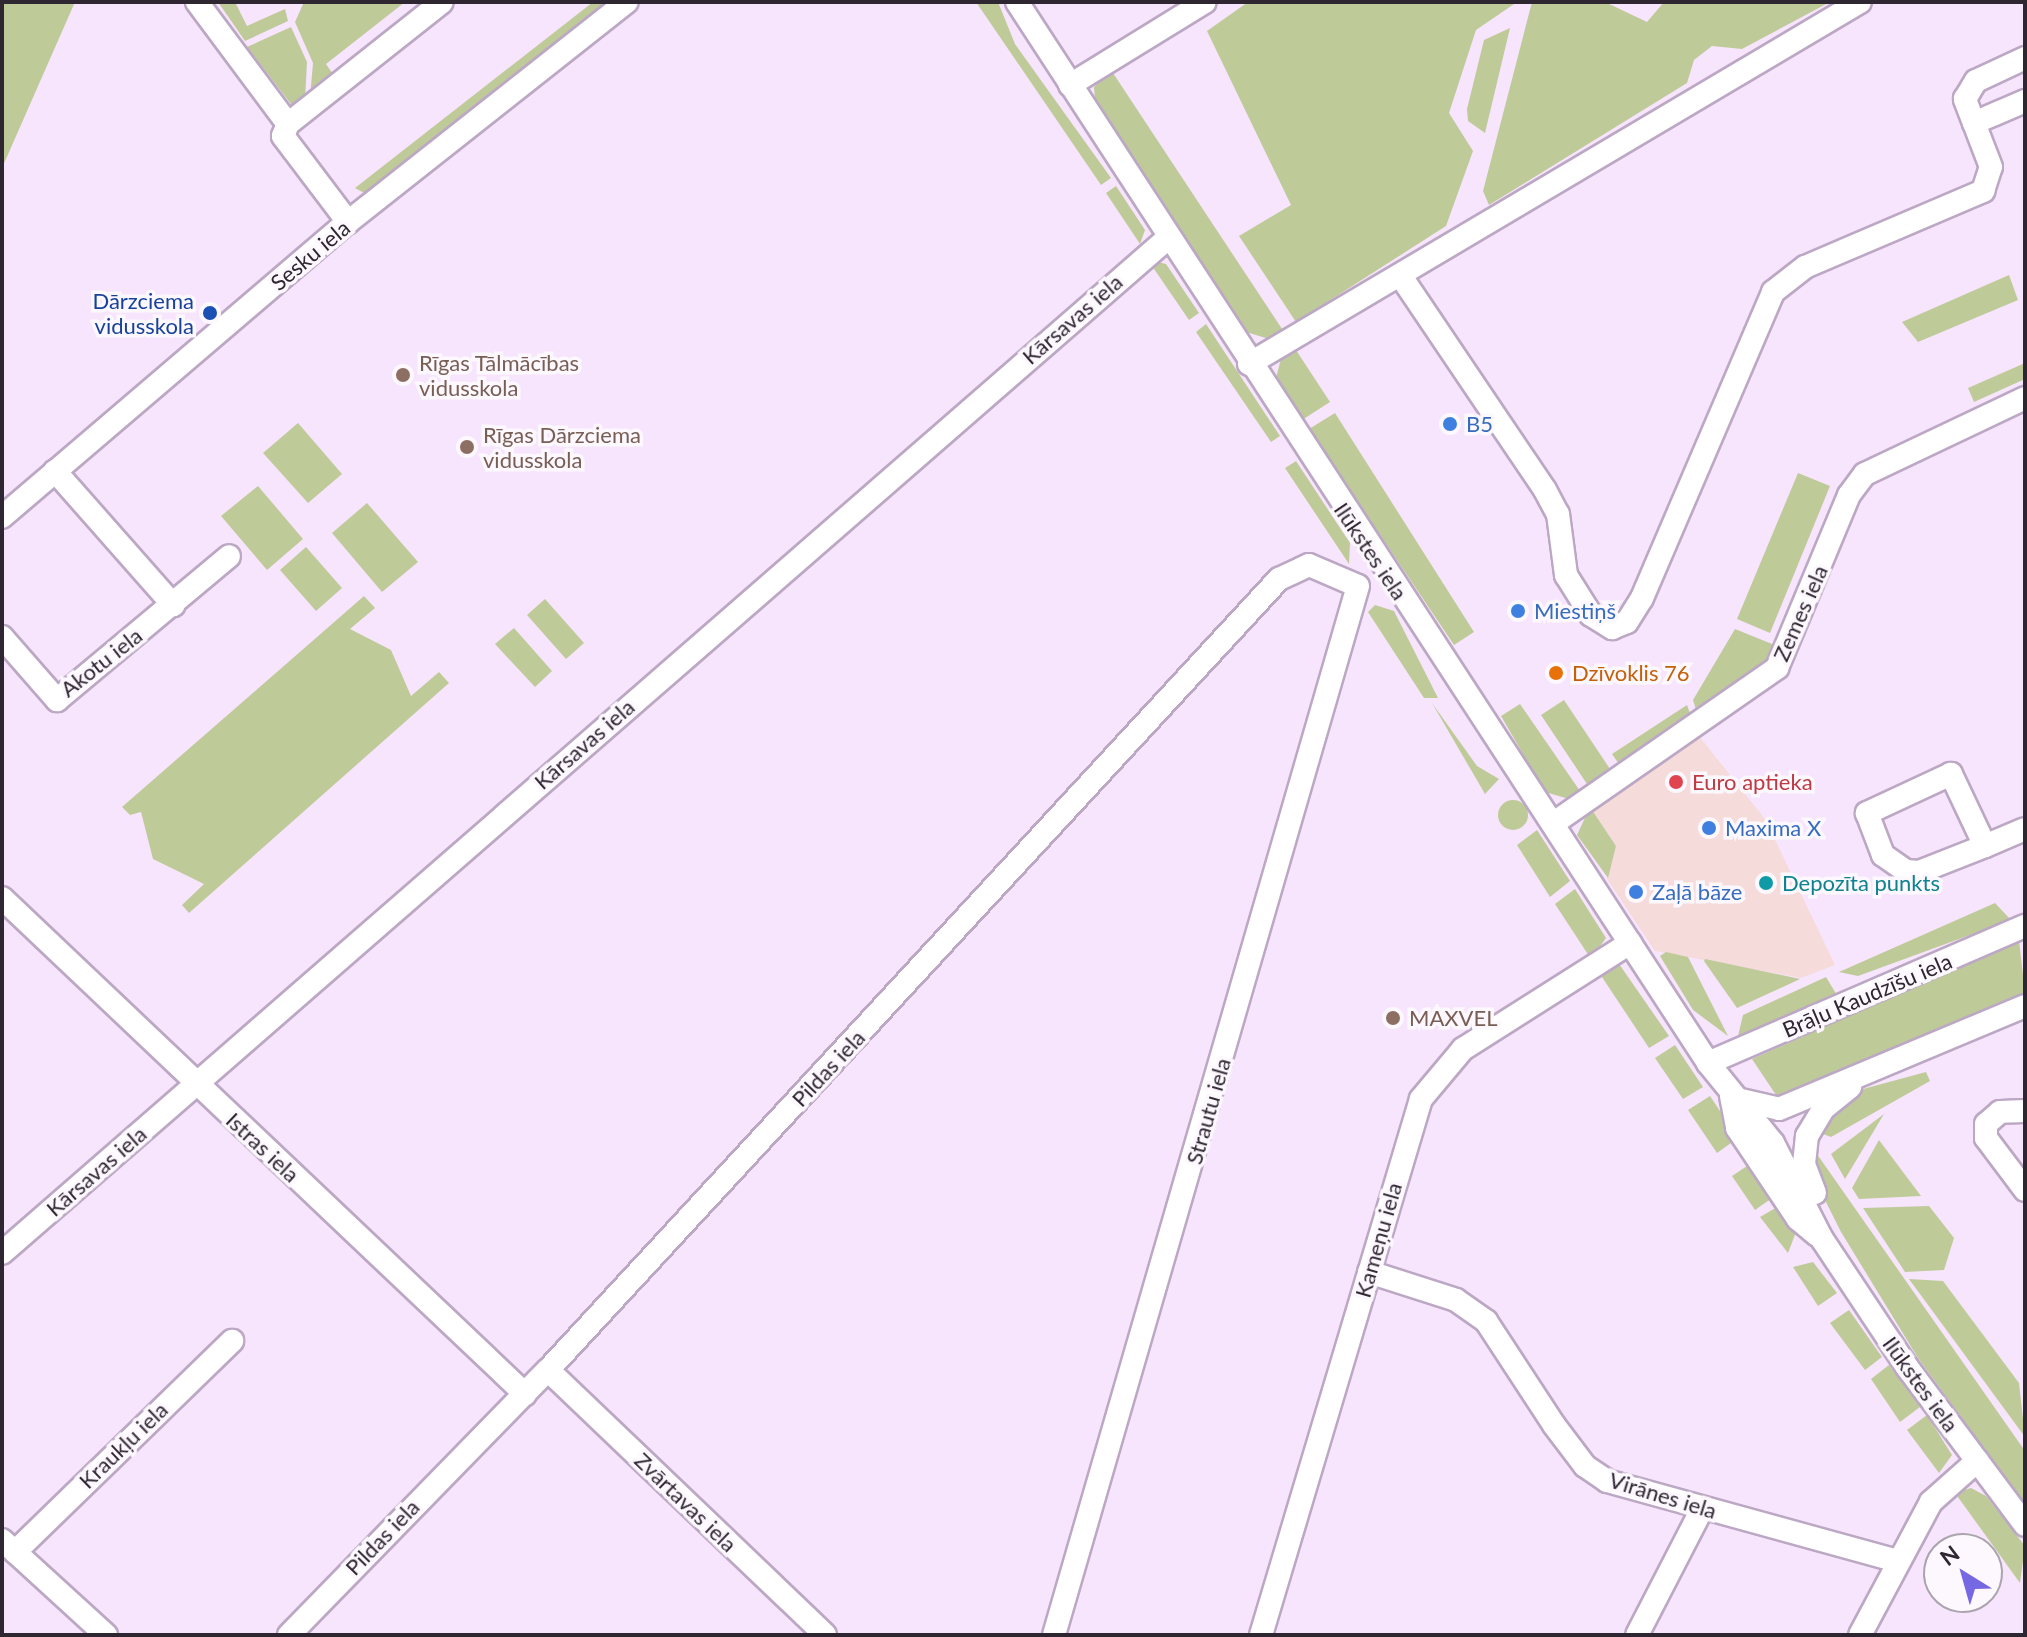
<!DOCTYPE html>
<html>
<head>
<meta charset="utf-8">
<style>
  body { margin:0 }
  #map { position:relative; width:2027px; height:1637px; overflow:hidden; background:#f7e5fd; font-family:Lato,sans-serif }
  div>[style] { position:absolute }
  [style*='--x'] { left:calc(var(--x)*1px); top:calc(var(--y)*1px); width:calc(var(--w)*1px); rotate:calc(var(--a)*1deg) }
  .commercial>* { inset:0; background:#f6dbdb }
  .green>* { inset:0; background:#bfca99 }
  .round { border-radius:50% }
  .roads { filter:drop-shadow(2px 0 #bca8c4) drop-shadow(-2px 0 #bca8c4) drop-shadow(0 2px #bca8c4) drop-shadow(0 -2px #bca8c4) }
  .minor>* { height:22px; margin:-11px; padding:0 11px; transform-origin:11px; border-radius:11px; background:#fff }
  .dots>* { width:22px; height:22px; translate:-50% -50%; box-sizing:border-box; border:4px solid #fcf8fe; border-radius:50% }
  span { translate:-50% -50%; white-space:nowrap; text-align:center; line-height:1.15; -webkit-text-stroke:7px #fcf8fe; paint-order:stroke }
  .street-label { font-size:22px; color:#2e2631 }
  .transit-label { font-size:22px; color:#164399 }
  .right { translate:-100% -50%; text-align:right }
  .education-label { font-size:22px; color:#785e54 }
  .left { translate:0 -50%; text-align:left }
  .shop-label { font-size:22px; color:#366cbe }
  .food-label { font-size:22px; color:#c56008 }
  .health-label { font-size:22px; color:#be3a42 }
  .culture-label { font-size:22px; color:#0d838f }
  .frame { position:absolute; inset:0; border:4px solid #2e2631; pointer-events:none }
  .north { position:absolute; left:1923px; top:1533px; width:80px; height:80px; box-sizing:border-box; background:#fcf8fe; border:2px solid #aaa4ac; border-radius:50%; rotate:323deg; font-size:22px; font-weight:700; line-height:32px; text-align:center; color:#2e2631 }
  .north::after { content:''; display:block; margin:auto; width:28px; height:36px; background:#7667e2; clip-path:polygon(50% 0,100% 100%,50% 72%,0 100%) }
</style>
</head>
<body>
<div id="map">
  <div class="commercial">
    <i style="clip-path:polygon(1695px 731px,1765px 819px,1835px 965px,1801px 978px,1655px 951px,1607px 879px,1616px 846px,1590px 807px)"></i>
  </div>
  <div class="green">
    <i style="clip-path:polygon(2px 2px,75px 2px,2px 168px)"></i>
    <i style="clip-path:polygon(218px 2px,235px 2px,247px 26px,285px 9px,288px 21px,245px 41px)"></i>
    <i style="clip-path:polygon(304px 2px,405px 2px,326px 64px,335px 77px,310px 97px,313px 63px,295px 22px)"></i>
    <i style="clip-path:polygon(593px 2px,612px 2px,368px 195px,355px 188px)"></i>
    <i style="clip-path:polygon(976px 2px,998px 2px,1015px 44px,1111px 178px,1101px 185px)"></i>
    <i style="clip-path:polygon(1248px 2px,1517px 2px,1476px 30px,1449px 113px,1473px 151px,1446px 226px,1296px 322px,1239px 236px,1291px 205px,1207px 31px)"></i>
    <i style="clip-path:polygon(1532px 2px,1605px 2px,1647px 22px,1664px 2px,1830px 2px,1742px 49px,1712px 46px,1694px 60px,1687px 83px,1489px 205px,1483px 191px)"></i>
    <i style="clip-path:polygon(291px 27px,307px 62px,305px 100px,294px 108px,247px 47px)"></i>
    <i style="clip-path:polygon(1510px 28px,1485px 133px,1468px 121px,1467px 109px,1484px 40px)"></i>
    <i style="clip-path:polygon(1111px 70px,1284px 332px,1272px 340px,1243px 331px,1095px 100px,1094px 87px)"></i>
    <i style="clip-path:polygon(1116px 186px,1145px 230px,1140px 244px,1106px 193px)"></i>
    <i style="clip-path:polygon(1158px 262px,1166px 264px,1199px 313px,1189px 320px,1152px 266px)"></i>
    <i style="clip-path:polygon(2009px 275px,2018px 300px,1918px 342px,1902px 322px)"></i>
    <i style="clip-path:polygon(1206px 324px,1280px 436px,1271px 442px,1196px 332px)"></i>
    <i style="clip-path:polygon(1294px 347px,1330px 402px,1302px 420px,1276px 378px,1282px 355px)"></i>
    <i style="clip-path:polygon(2025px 363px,2025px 379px,1974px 402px,1968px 388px)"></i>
    <i style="clip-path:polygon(1335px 413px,1474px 632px,1454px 645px,1309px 429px)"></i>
    <i style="clip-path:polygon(298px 423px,342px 474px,308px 503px,263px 453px)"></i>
    <i style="clip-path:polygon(1296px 461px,1350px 543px,1349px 564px,1285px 468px)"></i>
    <i style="clip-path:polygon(1798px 473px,1830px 486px,1770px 633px,1737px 619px)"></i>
    <i style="clip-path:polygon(258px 486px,303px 539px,267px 570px,221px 516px)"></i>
    <i style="clip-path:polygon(367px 503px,418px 562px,382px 592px,332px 533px)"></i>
    <i style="clip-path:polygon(306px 547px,342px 588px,316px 611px,280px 570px)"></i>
    <i style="clip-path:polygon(364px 596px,375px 608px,350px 629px,391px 650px,411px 696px,439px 672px,449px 683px,189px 913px,182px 905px,204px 884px,153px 859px,141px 812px,130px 815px,122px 807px)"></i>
    <i style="clip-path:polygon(545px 599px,584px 643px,566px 659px,527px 615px)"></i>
    <i style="clip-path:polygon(1375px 605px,1394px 611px,1438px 698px,1424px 698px,1368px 612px)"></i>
    <i style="clip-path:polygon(514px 628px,552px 671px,535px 687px,495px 644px)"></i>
    <i style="clip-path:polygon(1735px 629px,1777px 646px,1768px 664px,1697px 713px,1693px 700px)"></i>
    <i style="clip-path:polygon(1564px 700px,1610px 769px,1587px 784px,1541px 715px)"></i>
    <i style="clip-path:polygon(1432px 703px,1477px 766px,1499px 779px,1485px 794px)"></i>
    <i style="clip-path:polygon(1520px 704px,1580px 791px,1569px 799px,1545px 792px,1501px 716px)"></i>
    <i style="clip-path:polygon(1687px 705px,1691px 716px,1619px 764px,1612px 754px)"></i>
    <i class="round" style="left:1498px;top:800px;width:30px;height:30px"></i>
    <i style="clip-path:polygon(1590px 807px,1616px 846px,1608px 878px,1577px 835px)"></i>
    <i style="clip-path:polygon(1537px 830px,1570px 881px,1550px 897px,1517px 845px)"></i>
    <i style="clip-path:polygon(1575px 889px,1606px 938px,1591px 959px,1555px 904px)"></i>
    <i style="clip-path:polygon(1995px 903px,2011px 920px,1858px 976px,1839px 972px)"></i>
    <i style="clip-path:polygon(2019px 940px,2025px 993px,1780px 1101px,1752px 1059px)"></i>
    <i style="clip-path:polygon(1666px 952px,1688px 957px,1728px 1036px,1693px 1010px,1660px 956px)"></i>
    <i style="clip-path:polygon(1617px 961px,1669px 1036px,1649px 1048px,1598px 971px)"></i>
    <i style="clip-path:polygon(1704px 961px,1705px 959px,1800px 979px,1737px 1008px)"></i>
    <i style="clip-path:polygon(1826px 977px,1838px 997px,1738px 1036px,1743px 1015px)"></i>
    <i style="clip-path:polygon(1675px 1045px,1703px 1087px,1683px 1099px,1655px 1058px)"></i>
    <i style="clip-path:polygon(1926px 1072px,1930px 1081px,1831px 1137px,1815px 1131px,1863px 1089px)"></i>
    <i style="clip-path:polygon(1710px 1096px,1738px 1138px,1717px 1153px,1688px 1110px)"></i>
    <i style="clip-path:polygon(1884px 1114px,1845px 1179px,1831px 1154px)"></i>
    <i style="clip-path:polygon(1879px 1140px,1921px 1196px,1859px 1199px,1852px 1188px)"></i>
    <i style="clip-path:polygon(1812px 1147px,2025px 1451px,2025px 1504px,1918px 1358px,1841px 1232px,1811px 1172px)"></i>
    <i style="clip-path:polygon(1753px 1162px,1775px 1196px,1755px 1210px,1732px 1176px)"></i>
    <i style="clip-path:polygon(1779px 1206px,1796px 1232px,1788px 1253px,1760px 1217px)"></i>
    <i style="clip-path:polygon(1929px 1206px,1954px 1238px,1944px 1270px,1905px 1272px,1863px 1208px)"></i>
    <i style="clip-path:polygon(1813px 1262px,1837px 1293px,1818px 1306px,1793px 1267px)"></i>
    <i style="clip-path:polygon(1909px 1279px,1943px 1281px,2019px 1383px,2025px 1437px)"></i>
    <i style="clip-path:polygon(1849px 1310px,1882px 1357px,1865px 1370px,1830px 1323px)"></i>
    <i style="clip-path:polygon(1889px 1365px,1920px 1407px,1900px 1422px,1871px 1379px)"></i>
    <i style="clip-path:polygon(1927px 1415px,1952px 1455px,1939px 1473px,1907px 1430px)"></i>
    <i style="clip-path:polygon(1971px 1488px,1986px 1496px,2025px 1546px,2020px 1583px,1955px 1493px)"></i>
  </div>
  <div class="roads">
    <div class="minor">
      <i style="--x:197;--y:2;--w:152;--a:53.3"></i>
      <i style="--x:288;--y:124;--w:13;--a:113"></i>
      <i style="--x:283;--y:136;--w:108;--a:52.9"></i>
      <i style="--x:1017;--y:2;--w:1266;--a:56.92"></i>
      <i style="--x:1708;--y:1063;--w:103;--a:50.9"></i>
      <i style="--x:1773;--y:1143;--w:108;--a:63"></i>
      <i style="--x:1822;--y:1239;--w:154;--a:56.4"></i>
      <i style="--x:1907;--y:1367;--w:197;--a:53.2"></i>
      <i style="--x:1070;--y:85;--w:158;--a:-31.6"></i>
      <i style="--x:1974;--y:123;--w:26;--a:-111"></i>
      <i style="--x:1965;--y:99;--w:21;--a:-59"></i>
      <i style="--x:1976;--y:81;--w:54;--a:-25.1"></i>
      <i style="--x:288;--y:124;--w:196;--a:-38.4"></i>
      <i style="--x:1400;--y:275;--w:259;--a:56"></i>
      <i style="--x:1545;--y:490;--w:27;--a:62"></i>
      <i style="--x:1558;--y:514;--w:62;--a:82.5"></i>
      <i style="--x:1566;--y:575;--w:47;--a:58"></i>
      <i style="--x:1591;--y:615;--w:25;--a:32"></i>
      <i style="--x:1612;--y:628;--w:16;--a:-22"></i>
      <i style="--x:1627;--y:622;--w:28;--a:-58"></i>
      <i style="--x:1642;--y:598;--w:333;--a:-66.8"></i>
      <i style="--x:1773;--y:292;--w:41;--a:-38"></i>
      <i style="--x:1805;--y:267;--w:194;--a:-23.1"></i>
      <i style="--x:1983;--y:191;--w:25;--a:-72"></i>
      <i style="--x:1991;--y:167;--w:47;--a:-111.1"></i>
      <i style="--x:1974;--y:123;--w:56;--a:-23.3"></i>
      <i style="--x:1249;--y:364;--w:710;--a:-30.65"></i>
      <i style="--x:55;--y:471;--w:179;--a:48.6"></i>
      <i style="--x:2;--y:517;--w:455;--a:-40.5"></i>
      <i style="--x:348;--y:222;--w:355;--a:-38.3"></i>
      <i style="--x:2;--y:637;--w:84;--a:48.9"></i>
      <i style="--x:57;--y:700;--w:224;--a:-39.9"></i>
      <i style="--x:1554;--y:823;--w:272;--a:-34.8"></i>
      <i style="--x:1777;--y:668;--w:187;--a:-67.4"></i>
      <i style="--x:1849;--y:495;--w:26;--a:-53"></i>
      <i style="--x:1865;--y:474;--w:177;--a:-25.4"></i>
      <i style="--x:1985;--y:846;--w:80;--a:-115.3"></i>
      <i style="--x:1951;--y:774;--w:93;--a:155.1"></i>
      <i style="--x:1867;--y:813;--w:45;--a:69.1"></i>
      <i style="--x:1883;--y:855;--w:28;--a:35"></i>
      <i style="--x:1906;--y:871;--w:13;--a:4"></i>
      <i style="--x:1919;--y:872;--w:71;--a:-21.5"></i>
      <i style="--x:1985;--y:846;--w:43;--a:-23"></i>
      <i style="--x:2;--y:898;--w:721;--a:43.48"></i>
      <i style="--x:1708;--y:1063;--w:345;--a:-23.4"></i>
      <i style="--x:1731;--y:1096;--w:33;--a:79"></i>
      <i style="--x:1737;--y:1128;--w:110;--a:56.2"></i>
      <i style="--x:1798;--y:1219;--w:25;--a:40"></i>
      <i style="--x:1741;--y:1100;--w:39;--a:13"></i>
      <i style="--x:1779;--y:1109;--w:267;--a:-22.7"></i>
      <i style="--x:2025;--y:1111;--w:25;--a:178"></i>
      <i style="--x:2000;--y:1112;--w:18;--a:139"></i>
      <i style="--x:1986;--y:1124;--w:14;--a:90"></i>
      <i style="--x:1986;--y:1138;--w:65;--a:53.1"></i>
      <i style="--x:1815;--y:1193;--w:31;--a:-111"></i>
      <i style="--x:1804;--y:1164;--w:28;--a:-84"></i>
      <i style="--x:1807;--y:1136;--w:31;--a:-59"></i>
      <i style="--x:1823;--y:1109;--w:35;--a:-39"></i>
      <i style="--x:2;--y:1253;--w:1546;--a:-41.04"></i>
      <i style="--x:1369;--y:1272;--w:91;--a:17.8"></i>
      <i style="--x:1456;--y:1300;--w:37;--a:35"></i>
      <i style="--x:1486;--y:1321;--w:124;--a:56.8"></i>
      <i style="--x:1554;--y:1425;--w:51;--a:52.9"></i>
      <i style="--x:1585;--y:1466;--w:27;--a:34"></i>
      <i style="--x:1607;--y:1481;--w:301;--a:15.4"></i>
      <i style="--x:548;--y:1370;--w:383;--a:43.7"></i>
      <i style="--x:2;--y:1540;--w:141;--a:42.4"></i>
      <i style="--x:15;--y:1552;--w:303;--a:-44.2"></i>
      <i style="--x:289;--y:1635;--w:371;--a:-45.7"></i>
      <i style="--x:548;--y:1370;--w:1077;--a:-47.26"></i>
      <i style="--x:1279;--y:579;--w:33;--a:-25"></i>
      <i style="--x:1309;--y:565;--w:53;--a:23.2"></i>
      <i style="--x:1054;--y:1635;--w:1092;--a:-73.84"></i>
      <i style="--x:1261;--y:1635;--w:559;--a:-73.38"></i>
      <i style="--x:1421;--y:1099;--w:65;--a:-50"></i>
      <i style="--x:1463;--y:1049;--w:198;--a:-32.4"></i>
      <i style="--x:1637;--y:1635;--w:142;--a:-62.7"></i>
      <i style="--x:1860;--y:1635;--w:151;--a:-61.9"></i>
      <i style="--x:1931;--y:1502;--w:62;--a:-41.7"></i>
    </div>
  </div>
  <div class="dots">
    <i style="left:210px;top:313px;background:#1a4fb4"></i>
    <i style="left:403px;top:375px;background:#8d6e63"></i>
    <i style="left:1450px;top:424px;background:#3f7fe0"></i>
    <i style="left:467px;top:447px;background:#8d6e63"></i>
    <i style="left:1518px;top:611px;background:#3f7fe0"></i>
    <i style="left:1556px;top:673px;background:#e8710a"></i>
    <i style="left:1676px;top:782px;background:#e0444e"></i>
    <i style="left:1709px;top:828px;background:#3f7fe0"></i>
    <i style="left:1766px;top:883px;background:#0f9aa8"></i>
    <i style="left:1636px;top:892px;background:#3f7fe0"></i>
    <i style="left:1393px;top:1018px;background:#8d6e63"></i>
  </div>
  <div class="street-label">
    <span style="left:310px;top:255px;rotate:-40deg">Sesku iela</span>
    <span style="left:1072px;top:319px;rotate:-41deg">Kārsavas iela</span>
    <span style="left:1371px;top:551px;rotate:56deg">Ilūkstes iela</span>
    <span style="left:1800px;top:613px;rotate:-66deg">Zemes iela</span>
    <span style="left:101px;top:662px;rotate:-38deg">Akotu iela</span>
    <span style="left:584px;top:744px;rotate:-41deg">Kārsavas iela</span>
    <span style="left:1867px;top:995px;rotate:-23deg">Brāļu Kaudzīšu iela</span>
    <span style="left:828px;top:1068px;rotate:-47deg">Pildas iela</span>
    <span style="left:1208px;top:1111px;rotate:-74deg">Strautu iela</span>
    <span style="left:263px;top:1147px;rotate:43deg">Istras iela</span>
    <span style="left:96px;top:1171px;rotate:-41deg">Kārsavas iela</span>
    <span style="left:1378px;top:1240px;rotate:-74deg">Kameņu iela</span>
    <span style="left:1921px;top:1384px;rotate:54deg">Ilūkstes iela</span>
    <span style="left:123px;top:1445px;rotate:-44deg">Kraukļu iela</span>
    <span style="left:1663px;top:1495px;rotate:17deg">Virānes iela</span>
    <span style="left:686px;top:1502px;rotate:44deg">Zvārtavas iela</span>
    <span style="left:382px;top:1537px;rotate:-46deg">Pildas iela</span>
  </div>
  <div class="transit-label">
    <span class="right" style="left:194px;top:313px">Dārzciema<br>vidusskola</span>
  </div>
  <div class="education-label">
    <span class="left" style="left:419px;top:375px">Rīgas Tālmācības<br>vidusskola</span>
    <span class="left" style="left:483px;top:447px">Rīgas Dārzciema<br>vidusskola</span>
    <span class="left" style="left:1409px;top:1018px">MAXVEL</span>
  </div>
  <div class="shop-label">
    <span class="left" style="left:1466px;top:424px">B5</span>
    <span class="left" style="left:1534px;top:611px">Miestiņš</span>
    <span class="left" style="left:1725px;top:828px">Maxima X</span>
    <span class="left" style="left:1652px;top:892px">Zaļā bāze</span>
  </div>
  <div class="food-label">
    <span class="left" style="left:1572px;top:673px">Dzīvoklis 76</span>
  </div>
  <div class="health-label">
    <span class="left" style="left:1692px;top:782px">Euro aptieka</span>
  </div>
  <div class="culture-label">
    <span class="left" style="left:1782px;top:883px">Depozīta punkts</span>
  </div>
  <div class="frame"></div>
  <div class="north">N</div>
</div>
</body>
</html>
